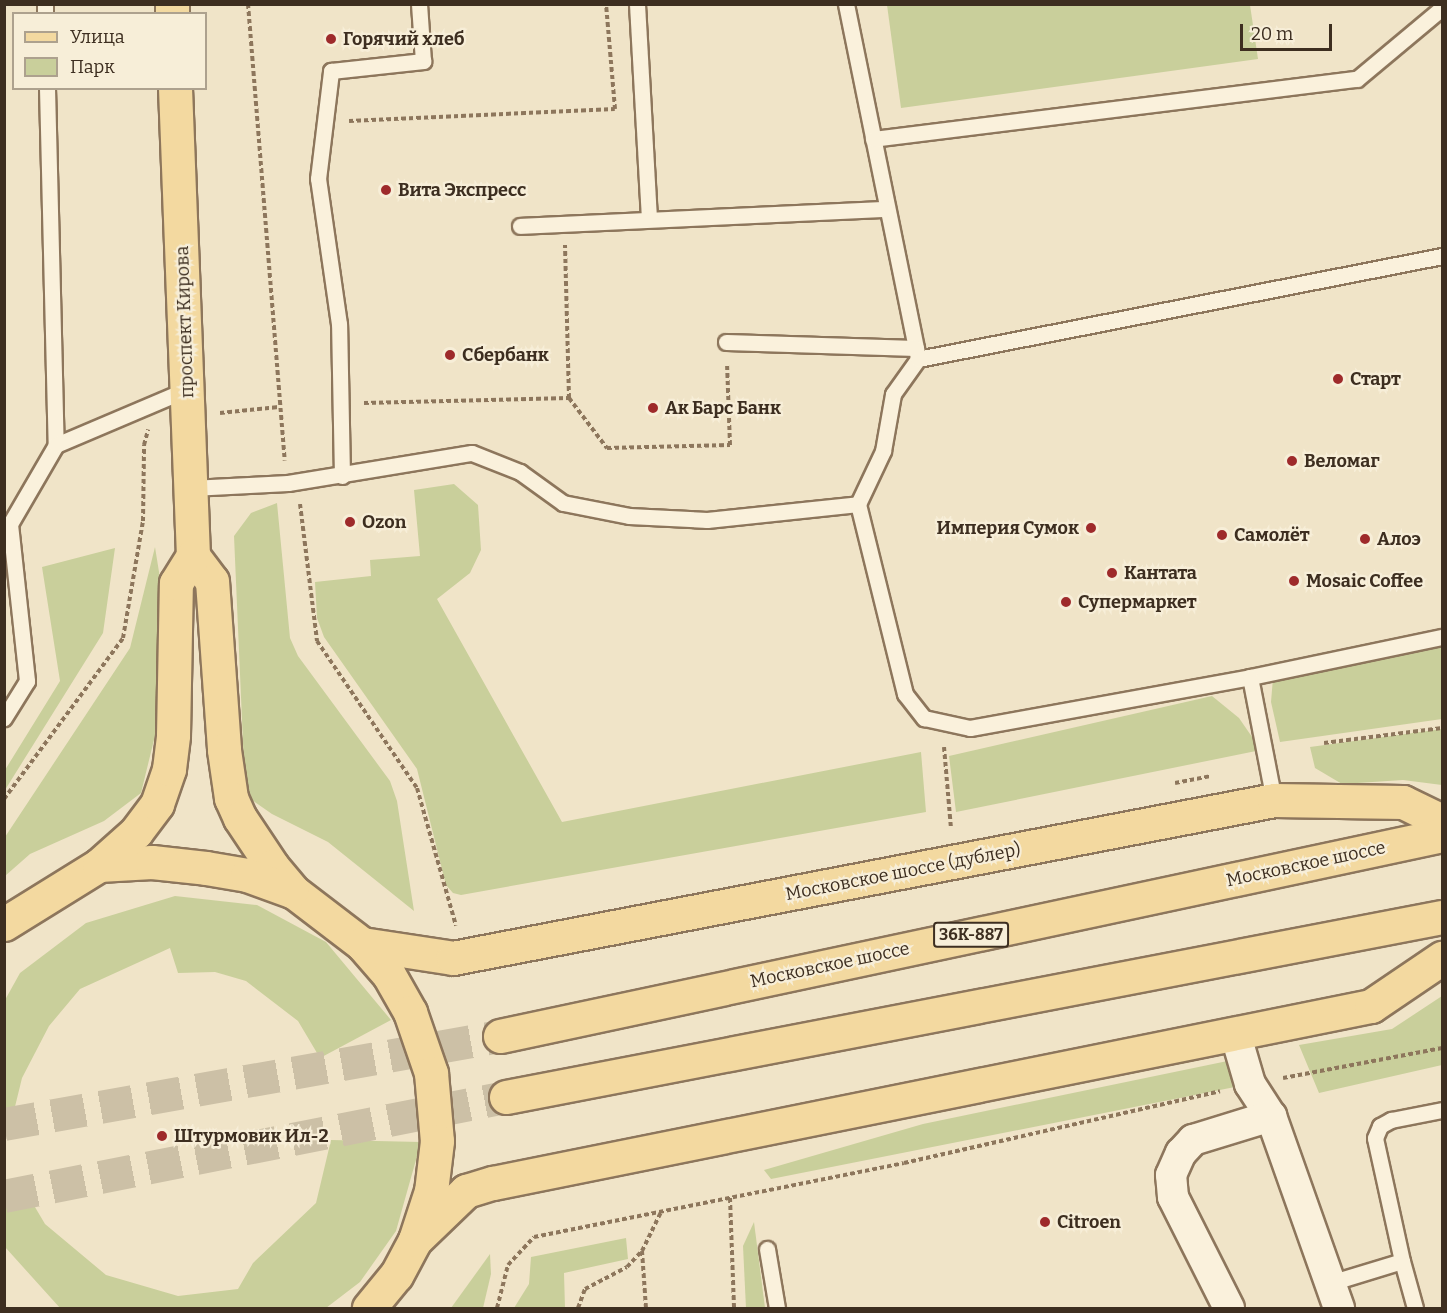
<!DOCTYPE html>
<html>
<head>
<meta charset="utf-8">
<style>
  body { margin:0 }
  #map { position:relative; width:1447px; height:1313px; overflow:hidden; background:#f0e4c8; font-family:Bitter,serif }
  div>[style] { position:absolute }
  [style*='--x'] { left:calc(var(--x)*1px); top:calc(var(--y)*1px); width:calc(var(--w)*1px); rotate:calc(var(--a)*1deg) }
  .green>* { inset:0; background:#c9cf9b }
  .primary-tunnel>* { height:33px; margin-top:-16.5px; transform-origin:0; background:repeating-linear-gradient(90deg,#ccc0a6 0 33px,transparent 0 49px) }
  .path>* { height:4px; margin-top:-2px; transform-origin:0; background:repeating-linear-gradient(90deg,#8d765c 0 4.5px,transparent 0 7.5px) }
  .roads { filter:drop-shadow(2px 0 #8d765c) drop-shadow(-2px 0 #8d765c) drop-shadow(0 2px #8d765c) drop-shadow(0 -2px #8d765c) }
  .lane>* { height:15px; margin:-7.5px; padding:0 7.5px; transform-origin:7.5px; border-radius:7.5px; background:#faf1dc }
  .street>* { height:30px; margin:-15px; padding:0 15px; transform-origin:15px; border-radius:15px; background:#faf1dc }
  .primary>* { height:33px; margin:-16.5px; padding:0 16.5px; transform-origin:16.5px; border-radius:16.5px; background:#f3d9a0 }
  .dots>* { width:16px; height:16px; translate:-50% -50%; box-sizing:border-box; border:3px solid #f7eed8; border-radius:50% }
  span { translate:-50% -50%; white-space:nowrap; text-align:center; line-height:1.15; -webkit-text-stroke:4.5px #f7eed8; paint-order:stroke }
  .shield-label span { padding:2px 4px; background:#f7eed8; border:2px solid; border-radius:4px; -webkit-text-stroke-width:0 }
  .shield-label { font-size:16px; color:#3d2e20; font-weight:700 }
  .poi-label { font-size:18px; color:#3d2e20; font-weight:700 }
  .left { translate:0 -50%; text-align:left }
  .right { translate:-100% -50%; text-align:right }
  .street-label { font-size:18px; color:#3d2e20 }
  .frame { position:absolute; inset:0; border:6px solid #3d2e20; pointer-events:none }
  .legend { position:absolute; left:12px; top:12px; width:195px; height:78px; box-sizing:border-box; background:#f7eed8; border:2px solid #ada18e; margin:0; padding:8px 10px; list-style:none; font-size:18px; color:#3d2e20 }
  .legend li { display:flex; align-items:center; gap:12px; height:30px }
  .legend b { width:30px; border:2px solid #ada18e }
  .scale { position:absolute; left:1240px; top:24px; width:92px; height:27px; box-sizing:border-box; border:3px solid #3d2e20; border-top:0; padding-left:8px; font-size:18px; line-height:21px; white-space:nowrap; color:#3d2e20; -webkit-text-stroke:4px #f7eed8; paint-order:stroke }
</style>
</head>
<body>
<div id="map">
  <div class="green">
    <i style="clip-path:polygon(887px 5px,1250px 5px,1258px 59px,901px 108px)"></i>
    <i style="clip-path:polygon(454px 484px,478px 505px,481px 550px,470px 573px,437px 599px,562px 822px,921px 752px,926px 812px,461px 895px,453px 893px,446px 885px,417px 769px,324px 637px,317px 618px,315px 582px,371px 576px,370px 560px,420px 556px,414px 490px)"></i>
    <i style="clip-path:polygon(277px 503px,290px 638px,298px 656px,390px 781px,397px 801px,414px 911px,328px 842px,272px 814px,252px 800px,245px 789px,234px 536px,251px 513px)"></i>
    <i style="clip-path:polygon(155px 547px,164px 603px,163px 703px,141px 793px,104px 821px,30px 854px,5px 876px,5px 837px,130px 648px)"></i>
    <i style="clip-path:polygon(115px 548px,103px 633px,5px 790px,5px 770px,60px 681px,42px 567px)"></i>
    <i style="clip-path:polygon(1442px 644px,1442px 719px,1280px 742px,1271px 702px,1273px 678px)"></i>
    <i style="clip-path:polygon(1212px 696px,1239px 718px,1261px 750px,956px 812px,949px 756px)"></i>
    <i style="clip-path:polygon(1442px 729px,1442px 785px,1403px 780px,1342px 784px,1315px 768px,1310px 747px)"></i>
    <i style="clip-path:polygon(175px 896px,257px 905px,326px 942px,391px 1020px,320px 1058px,298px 1021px,246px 981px,215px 972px,178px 973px,170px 948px,80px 989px,49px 1026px,22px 1078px,11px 1123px,5px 1124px,5px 1000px,20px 973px,86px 923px)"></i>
    <i style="clip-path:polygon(1442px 996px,1442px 1065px,1319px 1093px,1299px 1045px,1392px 1029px)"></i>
    <i style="clip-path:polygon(1242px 1058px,1250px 1084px,771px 1179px,764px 1170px,923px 1124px)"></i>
    <i style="clip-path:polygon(331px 1140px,421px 1142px,396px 1231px,360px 1282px,326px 1308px,60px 1308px,5px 1247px,5px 1199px,29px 1197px,45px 1224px,106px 1275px,178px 1296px,238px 1289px,253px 1263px,316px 1203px)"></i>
    <i style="clip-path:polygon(754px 1222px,765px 1308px,746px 1308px,743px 1246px)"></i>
    <i style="clip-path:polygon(626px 1238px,628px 1259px,564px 1273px,565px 1308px,514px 1308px,529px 1284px,531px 1257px)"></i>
    <i style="clip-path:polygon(490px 1254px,491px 1274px,483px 1308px,451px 1308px)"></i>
  </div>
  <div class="primary-tunnel">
    <i style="--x:4;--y:1124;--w:504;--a:-10.06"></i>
    <i style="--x:4;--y:1196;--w:512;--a:-11.16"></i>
  </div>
  <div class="path">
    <i style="--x:248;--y:4;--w:458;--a:85.4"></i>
    <i style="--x:349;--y:121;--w:266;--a:-2.6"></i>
    <i style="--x:615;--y:109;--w:105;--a:-94.9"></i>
    <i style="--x:569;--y:398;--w:63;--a:52.8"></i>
    <i style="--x:607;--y:448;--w:123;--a:-1.4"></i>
    <i style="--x:730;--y:445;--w:81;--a:-92.1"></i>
    <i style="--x:364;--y:403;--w:205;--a:-1.4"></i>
    <i style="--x:569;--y:398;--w:153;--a:-91.5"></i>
    <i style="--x:220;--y:413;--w:59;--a:-5.8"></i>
    <i style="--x:300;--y:504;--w:138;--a:82.9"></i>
    <i style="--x:317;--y:641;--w:178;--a:55.8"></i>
    <i style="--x:417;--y:788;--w:143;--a:74.2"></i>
    <i style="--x:1324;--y:743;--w:119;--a:-7.2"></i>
    <i style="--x:944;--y:747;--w:82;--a:85.1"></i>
    <i style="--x:1175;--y:783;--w:36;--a:-11"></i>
    <i style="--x:4;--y:799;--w:200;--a:-53.5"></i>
    <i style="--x:123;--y:638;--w:119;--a:-80.3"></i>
    <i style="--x:143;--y:521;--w:76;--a:-89.2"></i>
    <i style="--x:144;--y:445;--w:16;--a:-75"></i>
    <i style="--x:1283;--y:1078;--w:162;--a:-10.7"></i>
    <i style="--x:730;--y:1198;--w:110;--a:87.9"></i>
    <i style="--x:642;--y:1251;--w:57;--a:86"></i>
    <i style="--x:497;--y:1308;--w:44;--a:-75.7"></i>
    <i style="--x:508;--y:1265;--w:38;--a:-47"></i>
    <i style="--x:534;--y:1237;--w:377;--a:-11.3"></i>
    <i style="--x:904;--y:1163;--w:324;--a:-12.8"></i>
    <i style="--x:578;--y:1308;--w:20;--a:-70"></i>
    <i style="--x:585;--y:1289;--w:47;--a:-27.6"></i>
    <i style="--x:627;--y:1267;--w:22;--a:-47"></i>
    <i style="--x:642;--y:1251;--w:43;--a:-64"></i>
  </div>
  <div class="roads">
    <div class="lane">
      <i style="--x:45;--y:4;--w:10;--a:90"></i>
      <i style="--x:637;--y:4;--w:215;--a:86.8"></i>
      <i style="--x:846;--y:4;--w:362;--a:78.5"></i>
      <i style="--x:47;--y:88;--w:357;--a:88.6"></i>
      <i style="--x:873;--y:139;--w:488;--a:-7.1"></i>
      <i style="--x:1357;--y:79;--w:111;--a:-39.9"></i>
      <i style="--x:520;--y:226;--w:366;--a:-2.7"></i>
      <i style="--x:726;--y:342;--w:190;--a:1.8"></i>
      <i style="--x:342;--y:476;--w:152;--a:-91.1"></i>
      <i style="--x:339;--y:324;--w:147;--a:-98.2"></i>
      <i style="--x:318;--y:179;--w:109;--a:-83.1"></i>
      <i style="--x:331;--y:71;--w:93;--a:-6.2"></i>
      <i style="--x:423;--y:61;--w:57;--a:-94"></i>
      <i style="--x:191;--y:488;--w:97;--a:-3"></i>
      <i style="--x:288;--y:483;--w:186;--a:-9.3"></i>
      <i style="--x:472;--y:453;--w:52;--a:21.6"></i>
      <i style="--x:520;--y:472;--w:53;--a:35.8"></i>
      <i style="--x:563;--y:503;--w:67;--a:11.1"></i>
      <i style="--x:629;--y:516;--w:78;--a:2.9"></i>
      <i style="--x:707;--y:520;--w:152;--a:-6"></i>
      <i style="--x:858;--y:504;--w:59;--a:-64.7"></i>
      <i style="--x:883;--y:451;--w:58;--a:-80"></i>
      <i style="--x:893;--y:394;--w:43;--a:-54.5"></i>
      <i style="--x:918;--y:359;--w:534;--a:-11.12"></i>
      <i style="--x:858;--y:504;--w:196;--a:76.1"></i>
      <i style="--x:905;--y:694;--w:31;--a:52"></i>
      <i style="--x:924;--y:718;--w:47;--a:12.3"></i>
      <i style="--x:970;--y:728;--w:285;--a:-10.3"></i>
      <i style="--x:1250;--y:677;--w:196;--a:-11.8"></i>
      <i style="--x:10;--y:524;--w:91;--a:-59.8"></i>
      <i style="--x:56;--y:445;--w:143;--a:-23"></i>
      <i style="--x:4;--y:525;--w:6;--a:-9"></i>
      <i style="--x:10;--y:524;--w:158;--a:83.8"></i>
      <i style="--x:27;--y:681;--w:44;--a:121.9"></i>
      <i style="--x:1250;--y:677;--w:125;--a:79"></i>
      <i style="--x:767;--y:1249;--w:60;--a:80.4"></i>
      <i style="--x:1402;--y:1261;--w:49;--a:74.5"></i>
      <i style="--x:1330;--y:1283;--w:75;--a:-17"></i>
      <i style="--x:1402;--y:1261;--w:126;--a:-102.4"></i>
      <i style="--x:1375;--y:1138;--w:13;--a:-67"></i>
      <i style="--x:1380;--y:1126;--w:13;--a:-29"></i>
      <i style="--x:1391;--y:1120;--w:52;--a:-11.1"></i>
    </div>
    <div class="street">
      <i style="--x:1236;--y:1036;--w:50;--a:73.7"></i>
      <i style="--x:1250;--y:1084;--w:38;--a:57"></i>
      <i style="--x:1271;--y:1116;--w:204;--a:70.5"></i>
      <i style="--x:1229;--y:1308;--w:124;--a:-116.8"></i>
      <i style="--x:1173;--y:1197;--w:22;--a:-95"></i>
      <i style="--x:1171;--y:1175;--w:24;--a:-66"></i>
      <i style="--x:1181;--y:1153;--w:18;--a:-47"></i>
      <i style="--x:1193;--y:1140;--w:82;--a:-17.1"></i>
    </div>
    <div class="primary">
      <i style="--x:172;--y:4;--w:10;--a:90"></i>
      <i style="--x:175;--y:88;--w:468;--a:87.8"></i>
      <i style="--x:193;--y:556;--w:31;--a:53"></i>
      <i style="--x:212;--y:581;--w:169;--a:85.9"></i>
      <i style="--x:224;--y:750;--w:49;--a:81.7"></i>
      <i style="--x:231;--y:798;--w:22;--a:66"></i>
      <i style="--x:240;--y:818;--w:58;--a:56.3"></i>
      <i style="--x:272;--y:866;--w:34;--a:50"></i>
      <i style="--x:294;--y:892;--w:86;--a:37.4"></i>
      <i style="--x:362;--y:944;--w:41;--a:48.9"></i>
      <i style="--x:389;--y:975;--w:43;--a:60.4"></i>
      <i style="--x:410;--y:1012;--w:65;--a:71"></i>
      <i style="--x:431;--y:1073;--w:68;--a:85"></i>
      <i style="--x:437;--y:1141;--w:50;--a:96.8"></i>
      <i style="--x:431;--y:1191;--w:52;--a:108.1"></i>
      <i style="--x:415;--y:1240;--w:40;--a:118"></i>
      <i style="--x:396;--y:1275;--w:43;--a:129.3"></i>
      <i style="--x:99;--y:865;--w:53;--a:-3.2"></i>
      <i style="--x:152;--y:862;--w:54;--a:6.3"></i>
      <i style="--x:206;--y:868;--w:42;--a:9.7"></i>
      <i style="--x:247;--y:875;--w:47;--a:20"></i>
      <i style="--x:4;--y:924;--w:112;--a:-31.8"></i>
      <i style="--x:99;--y:865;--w:50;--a:-41.7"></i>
      <i style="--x:136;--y:832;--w:35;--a:-53"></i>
      <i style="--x:157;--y:804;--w:37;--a:-71"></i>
      <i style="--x:169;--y:769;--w:34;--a:-83"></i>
      <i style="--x:173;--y:735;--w:152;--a:-88.9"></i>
      <i style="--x:176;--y:583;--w:32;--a:-58"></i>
      <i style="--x:362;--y:944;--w:92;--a:8.7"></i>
      <i style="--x:453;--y:958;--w:836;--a:-10.89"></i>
      <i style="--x:1274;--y:800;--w:129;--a:0.9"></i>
      <i style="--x:1403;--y:802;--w:43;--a:26"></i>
      <i style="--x:500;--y:1036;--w:963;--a:-12.04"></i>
      <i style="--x:506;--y:1097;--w:953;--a:-10.89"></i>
      <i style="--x:415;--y:1240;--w:71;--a:-43.9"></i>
      <i style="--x:466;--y:1191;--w:28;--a:-17"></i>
      <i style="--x:493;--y:1183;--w:896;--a:-11.4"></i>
      <i style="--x:1371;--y:1006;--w:86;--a:-34.1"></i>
    </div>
  </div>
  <div class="dots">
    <i style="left:331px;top:39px;background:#9e2a2b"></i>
    <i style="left:386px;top:190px;background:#9e2a2b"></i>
    <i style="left:450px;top:355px;background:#9e2a2b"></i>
    <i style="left:1338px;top:379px;background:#9e2a2b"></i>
    <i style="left:653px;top:408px;background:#9e2a2b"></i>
    <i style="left:1292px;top:461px;background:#9e2a2b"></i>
    <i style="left:350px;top:522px;background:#9e2a2b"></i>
    <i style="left:1091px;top:528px;background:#9e2a2b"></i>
    <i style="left:1222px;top:535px;background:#9e2a2b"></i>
    <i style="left:1365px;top:539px;background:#9e2a2b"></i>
    <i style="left:1112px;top:573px;background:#9e2a2b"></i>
    <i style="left:1294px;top:581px;background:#9e2a2b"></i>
    <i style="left:1066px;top:602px;background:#9e2a2b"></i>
    <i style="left:162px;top:1136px;background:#9e2a2b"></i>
    <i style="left:1045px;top:1222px;background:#9e2a2b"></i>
  </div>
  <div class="shield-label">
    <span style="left:971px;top:935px">36К-887</span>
  </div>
  <div class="poi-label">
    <span class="left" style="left:343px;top:39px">Горячий хлеб</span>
    <span class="left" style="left:398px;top:190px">Вита Экспресс</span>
    <span class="left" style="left:462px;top:355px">Сбербанк</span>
    <span class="left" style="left:1350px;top:379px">Старт</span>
    <span class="left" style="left:665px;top:408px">Ак Барс Банк</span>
    <span class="left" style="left:1304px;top:461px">Веломаг</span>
    <span class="left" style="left:362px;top:522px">Ozon</span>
    <span class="right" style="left:1079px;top:528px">Империя Сумок</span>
    <span class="left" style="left:1234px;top:535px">Самолёт</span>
    <span class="left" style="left:1377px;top:539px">Алоэ</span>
    <span class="left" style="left:1124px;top:573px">Кантата</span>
    <span class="left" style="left:1306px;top:581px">Mosaic Coffee</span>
    <span class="left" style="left:1078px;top:602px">Супермаркет</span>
    <span class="left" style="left:174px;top:1136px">Штурмовик Ил-2</span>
    <span class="left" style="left:1057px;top:1222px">Citroen</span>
  </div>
  <div class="street-label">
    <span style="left:185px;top:322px;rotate:-92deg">проспект Кирова</span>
    <span style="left:1306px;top:864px;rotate:-12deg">Московское шоссе</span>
    <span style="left:903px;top:872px;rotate:-11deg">Московское шоссе (дублер)</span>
    <span style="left:830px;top:965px;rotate:-12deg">Московское шоссе</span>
  </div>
  <div class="frame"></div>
  <ul class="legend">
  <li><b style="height:8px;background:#f3d9a0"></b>Улица</li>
  <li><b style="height:16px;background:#c9cf9b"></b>Парк</li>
  </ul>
  <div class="scale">20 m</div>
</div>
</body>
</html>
